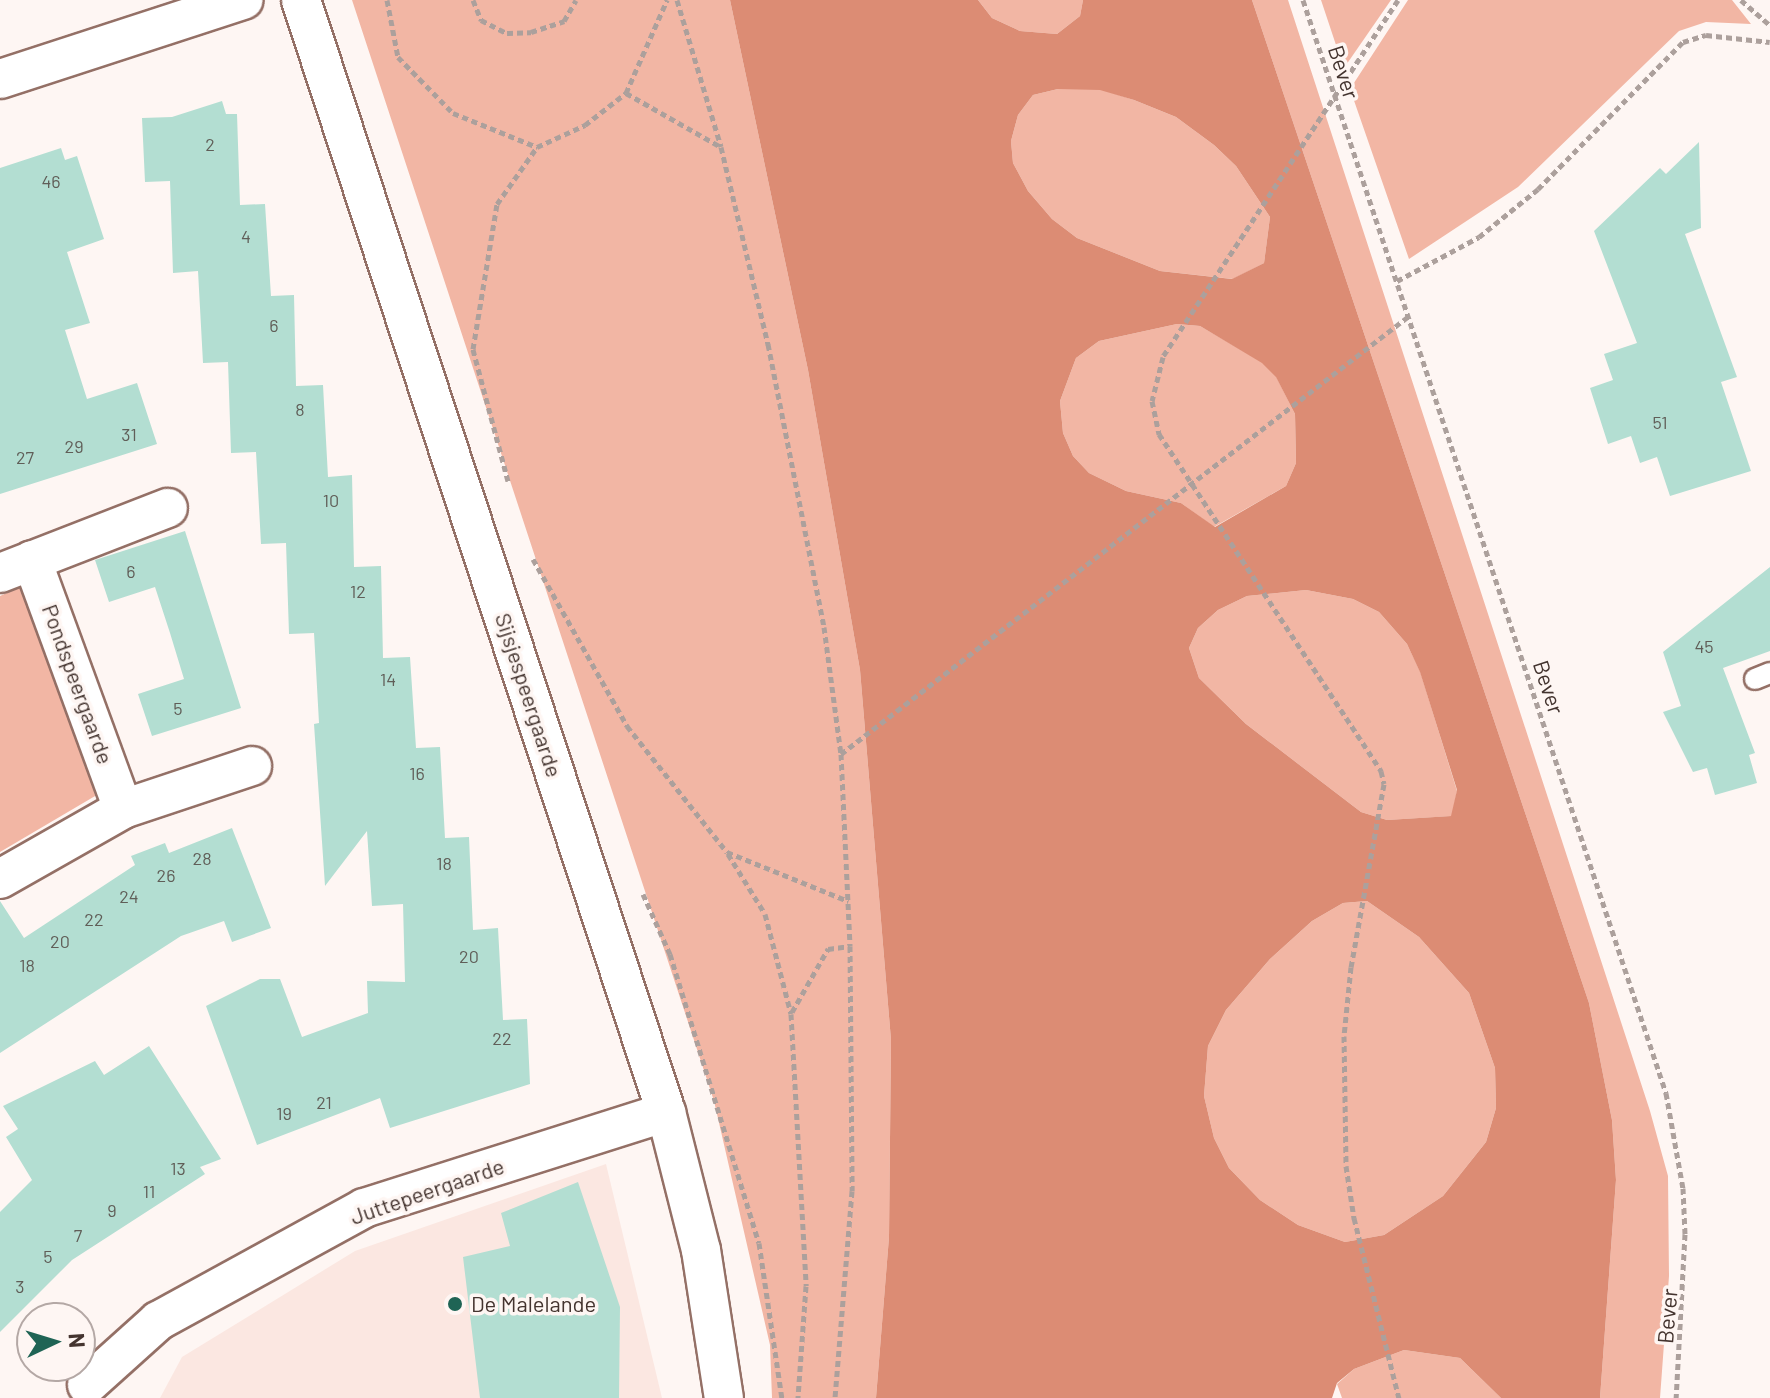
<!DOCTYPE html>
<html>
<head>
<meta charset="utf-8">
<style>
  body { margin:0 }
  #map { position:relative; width:1770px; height:1398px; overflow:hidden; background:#fef6f3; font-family:Barlow,sans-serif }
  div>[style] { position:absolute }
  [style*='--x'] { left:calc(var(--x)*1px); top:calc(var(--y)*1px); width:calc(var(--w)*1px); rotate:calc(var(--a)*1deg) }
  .built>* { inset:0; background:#fbe7e1 }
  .green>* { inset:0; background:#f2b6a4 }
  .water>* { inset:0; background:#dc8c74 }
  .building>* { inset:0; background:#b3ded2 }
  .path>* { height:5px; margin-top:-2.5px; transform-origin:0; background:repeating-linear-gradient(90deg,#aca09c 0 6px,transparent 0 10px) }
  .roads { filter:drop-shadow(2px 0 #947066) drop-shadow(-2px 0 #947066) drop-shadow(0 2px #947066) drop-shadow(0 -2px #947066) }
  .service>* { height:20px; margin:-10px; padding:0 10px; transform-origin:10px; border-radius:10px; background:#fff }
  .minor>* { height:38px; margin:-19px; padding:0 19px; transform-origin:19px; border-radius:19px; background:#fff }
  .dots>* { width:22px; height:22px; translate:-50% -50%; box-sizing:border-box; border:4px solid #fef6f3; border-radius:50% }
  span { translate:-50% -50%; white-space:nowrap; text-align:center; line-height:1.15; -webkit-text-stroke:7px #fef6f3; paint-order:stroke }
  .number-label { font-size:18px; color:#605e58 }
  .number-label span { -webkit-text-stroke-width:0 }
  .street-label { font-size:22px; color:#44342f }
  .poi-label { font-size:22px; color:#44342f }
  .left { translate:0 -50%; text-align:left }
  .north { position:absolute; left:16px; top:1302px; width:80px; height:80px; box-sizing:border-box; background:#fef6f3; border:2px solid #b4a8a5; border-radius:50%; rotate:86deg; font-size:22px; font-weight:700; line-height:32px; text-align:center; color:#44342f }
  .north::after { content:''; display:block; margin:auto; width:28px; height:36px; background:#1f6455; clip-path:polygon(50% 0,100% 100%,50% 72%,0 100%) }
</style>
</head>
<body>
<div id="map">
  <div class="built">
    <i style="clip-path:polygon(606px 1164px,662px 1398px,160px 1398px,182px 1357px,355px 1251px)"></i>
  </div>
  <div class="green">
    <i style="clip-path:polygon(352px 0,730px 0,808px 370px,860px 670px,891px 1040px,889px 1237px,876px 1398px,772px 1398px,770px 1345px,714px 1101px)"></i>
    <i style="clip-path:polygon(978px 0,1083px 0,1080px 16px,1057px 34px,1020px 31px,992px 18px)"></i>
    <i style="clip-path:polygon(1252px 0,1288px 0,1650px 1111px,1668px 1176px,1669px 1276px,1660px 1398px,1600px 1398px,1616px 1180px,1612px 1120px,1589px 1003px)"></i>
    <i style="clip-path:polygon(1321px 0,1391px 0,1344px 68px,1343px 66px)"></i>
    <i style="clip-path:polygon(1408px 0,1732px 0,1751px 24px,1706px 22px,1679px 31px,1518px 187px,1409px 259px,1350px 89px)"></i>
    <i style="clip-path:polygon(1058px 89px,1100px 89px,1134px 100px,1176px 117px,1214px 145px,1236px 166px,1270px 217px,1264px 263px,1233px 279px,1160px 271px,1077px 238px,1052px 219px,1028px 191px,1013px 163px,1011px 141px,1018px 115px,1033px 95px)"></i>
    <i style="clip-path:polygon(1177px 324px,1200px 326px,1262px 362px,1276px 376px,1295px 414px,1296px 463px,1286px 486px,1214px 527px,1181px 503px,1126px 491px,1089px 473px,1073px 456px,1063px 433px,1060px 401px,1076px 358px,1099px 341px)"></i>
    <i style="clip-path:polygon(25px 585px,107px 789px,0 852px,0 596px)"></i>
    <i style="clip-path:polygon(1306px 590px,1353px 599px,1379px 612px,1407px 644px,1420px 671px,1457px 791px,1452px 816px,1387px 820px,1361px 812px,1246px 724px,1199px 678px,1189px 648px,1198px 628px,1218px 610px,1247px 596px)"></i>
    <i style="clip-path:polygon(1367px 901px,1419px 937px,1469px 993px,1495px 1068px,1496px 1108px,1486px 1142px,1443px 1196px,1384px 1235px,1345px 1242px,1298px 1225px,1260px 1200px,1229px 1168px,1214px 1138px,1204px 1096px,1208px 1046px,1226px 1010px,1270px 959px,1312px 921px,1343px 903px)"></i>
    <i style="clip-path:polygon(1404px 1350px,1460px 1358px,1501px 1398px,1342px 1398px,1337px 1384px,1354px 1369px)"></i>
  </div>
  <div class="water">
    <i style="clip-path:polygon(evenodd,730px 0,978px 0,992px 18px,1020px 31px,1057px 34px,1080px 16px,1083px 0,1252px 0,1589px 1003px,1612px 1120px,1616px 1180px,1600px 1398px,1501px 1398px,1460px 1358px,1404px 1350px,1354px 1369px,1337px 1383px,1332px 1398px,876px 1398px,889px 1237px,891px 1040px,860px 670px,808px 370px,730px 0,1058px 89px,1100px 90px,1134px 100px,1176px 117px,1214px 145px,1236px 166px,1270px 217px,1264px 263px,1232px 279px,1160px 271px,1077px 238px,1052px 219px,1028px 191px,1013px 163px,1011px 141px,1018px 115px,1033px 95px,1058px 89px,730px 0,1177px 324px,1200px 326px,1262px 363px,1276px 377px,1295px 414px,1296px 463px,1286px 486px,1215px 527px,1181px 503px,1126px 491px,1089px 473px,1073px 456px,1063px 433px,1060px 401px,1076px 358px,1099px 341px,1177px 324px,730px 0,1306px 590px,1353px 599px,1379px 612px,1407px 644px,1420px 672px,1457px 790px,1451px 816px,1387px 820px,1361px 812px,1246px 724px,1199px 678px,1189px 648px,1198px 628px,1218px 610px,1247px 596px,1306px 590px,730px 0,1367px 901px,1419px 937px,1469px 993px,1495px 1068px,1496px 1108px,1486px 1142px,1443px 1196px,1384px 1235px,1345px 1242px,1298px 1225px,1260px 1200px,1229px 1168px,1214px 1138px,1204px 1096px,1208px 1046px,1226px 1010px,1270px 959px,1312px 921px,1343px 903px,1367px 901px)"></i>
  </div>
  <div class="building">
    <i style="clip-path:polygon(222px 101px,226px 114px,237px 114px,240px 205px,265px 204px,271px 296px,294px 295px,296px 386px,323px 385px,328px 477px,352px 475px,354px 567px,381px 566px,383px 658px,410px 657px,416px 748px,440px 747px,445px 838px,469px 837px,473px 930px,498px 928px,503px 1020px,527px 1019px,530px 1084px,390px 1128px,380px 1098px,257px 1145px,206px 1006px,260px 979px,280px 979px,302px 1037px,368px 1013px,367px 981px,405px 982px,403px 904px,372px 906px,367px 831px,325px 886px,314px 724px,319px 723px,314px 633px,289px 634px,286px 543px,261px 544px,256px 452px,231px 453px,228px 362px,203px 363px,198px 271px,173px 273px,170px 181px,145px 182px,142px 118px,172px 117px)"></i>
    <i style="clip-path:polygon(1699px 142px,1701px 228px,1685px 234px,1737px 377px,1721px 382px,1751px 471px,1670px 496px,1657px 457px,1640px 463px,1631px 436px,1608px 444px,1590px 388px,1613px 380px,1604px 354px,1637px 343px,1594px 231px,1660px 168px,1666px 174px)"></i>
    <i style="clip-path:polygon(61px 148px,65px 160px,77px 156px,104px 239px,67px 252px,90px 323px,65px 330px,87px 399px,137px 383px,157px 444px,0 494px,0 168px)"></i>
    <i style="clip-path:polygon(185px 531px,241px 708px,152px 736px,138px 694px,184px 679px,170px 633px,155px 587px,109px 602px,95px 560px)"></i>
    <i style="clip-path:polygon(1770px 567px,1770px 651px,1723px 668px,1755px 753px,1749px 755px,1757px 783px,1715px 795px,1707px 768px,1693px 772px,1663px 712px,1681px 706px,1663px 652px)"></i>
    <i style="clip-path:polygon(232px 828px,271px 928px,232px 942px,224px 921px,181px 936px,0 1053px,0 901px,24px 938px,135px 865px,131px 856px,165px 843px,169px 853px)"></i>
    <i style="clip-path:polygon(149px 1046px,221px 1159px,200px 1167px,205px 1174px,72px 1260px,0 1332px,0 1212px,32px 1180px,6px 1137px,18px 1129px,3px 1106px,95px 1061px,104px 1075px)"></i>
    <i style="clip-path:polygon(578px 1182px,620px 1307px,619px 1398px,480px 1398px,463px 1257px,510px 1246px,501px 1213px)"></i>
  </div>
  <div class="path">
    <i style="--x:387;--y:0;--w:58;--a:79.1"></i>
    <i style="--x:398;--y:57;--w:78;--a:45.5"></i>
    <i style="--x:453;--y:113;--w:91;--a:22"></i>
    <i style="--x:537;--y:147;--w:53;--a:-24.6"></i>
    <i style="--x:585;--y:125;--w:52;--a:-38"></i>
    <i style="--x:626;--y:93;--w:102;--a:-66.2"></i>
    <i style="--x:473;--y:0;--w:22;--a:68"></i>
    <i style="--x:481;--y:20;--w:29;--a:27"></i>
    <i style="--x:507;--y:33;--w:24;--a:-2"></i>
    <i style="--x:531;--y:32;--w:35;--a:-18"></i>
    <i style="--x:564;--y:21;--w:24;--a:-60"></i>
    <i style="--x:677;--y:0;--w:153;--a:73.3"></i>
    <i style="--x:721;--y:147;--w:203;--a:76.6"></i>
    <i style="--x:768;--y:344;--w:288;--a:78.8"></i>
    <i style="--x:824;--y:627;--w:128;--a:82.4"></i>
    <i style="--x:841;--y:754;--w:192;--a:87.3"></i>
    <i style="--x:850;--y:946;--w:245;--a:89.5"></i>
    <i style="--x:852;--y:1191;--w:208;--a:94.7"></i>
    <i style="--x:1303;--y:0;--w:1152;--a:71.63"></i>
    <i style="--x:1666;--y:1093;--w:97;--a:79.9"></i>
    <i style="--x:1683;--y:1188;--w:46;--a:87.5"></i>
    <i style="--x:1685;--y:1234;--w:164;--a:93.1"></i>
    <i style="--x:1398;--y:0;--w:427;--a:123.4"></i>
    <i style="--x:1163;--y:357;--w:45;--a:104"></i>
    <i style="--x:1152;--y:401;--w:34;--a:78"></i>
    <i style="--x:1159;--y:434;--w:404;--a:56.6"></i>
    <i style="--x:1381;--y:771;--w:13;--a:77"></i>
    <i style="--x:1384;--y:784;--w:186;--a:100.2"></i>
    <i style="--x:1351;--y:967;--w:69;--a:95.8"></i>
    <i style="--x:1344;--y:1036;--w:130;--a:89.1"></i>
    <i style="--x:1346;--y:1166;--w:53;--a:81.3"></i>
    <i style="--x:1354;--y:1218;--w:186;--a:76"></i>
    <i style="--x:1741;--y:0;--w:38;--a:41"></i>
    <i style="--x:626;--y:93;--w:109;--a:29.6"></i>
    <i style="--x:1397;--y:281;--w:93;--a:-28.2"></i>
    <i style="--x:1479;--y:237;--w:76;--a:-39.1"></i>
    <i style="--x:1538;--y:189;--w:206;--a:-45.4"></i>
    <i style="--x:1683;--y:42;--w:24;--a:-17"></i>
    <i style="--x:1706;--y:35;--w:64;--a:6.2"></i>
    <i style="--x:508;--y:481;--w:137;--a:-104.9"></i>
    <i style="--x:473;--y:349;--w:147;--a:-80.6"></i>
    <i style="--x:497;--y:204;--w:70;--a:-54.9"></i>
    <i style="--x:533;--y:559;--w:192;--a:60.6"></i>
    <i style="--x:627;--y:726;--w:161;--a:51.6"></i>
    <i style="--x:727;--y:852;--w:131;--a:22"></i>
    <i style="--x:841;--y:754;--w:717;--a:-37.64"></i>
    <i style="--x:728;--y:854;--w:70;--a:58.3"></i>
    <i style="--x:765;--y:914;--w:103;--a:75.4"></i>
    <i style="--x:791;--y:1014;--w:272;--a:86.8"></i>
    <i style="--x:806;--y:1286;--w:112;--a:94.1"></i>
    <i style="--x:643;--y:894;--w:66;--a:65.8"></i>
    <i style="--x:670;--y:954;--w:302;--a:72.9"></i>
    <i style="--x:759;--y:1243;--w:157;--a:81.6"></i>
    <i style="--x:792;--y:1012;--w:73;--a:-60.3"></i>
    <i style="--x:828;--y:949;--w:22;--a:-8"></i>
  </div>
  <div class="roads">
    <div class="service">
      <i style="--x:1755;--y:679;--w:16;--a:-22"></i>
    </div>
    <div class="minor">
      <i style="--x:301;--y:0;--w:1170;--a:71.83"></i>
      <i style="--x:666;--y:1112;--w:142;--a:75.8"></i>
      <i style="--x:701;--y:1250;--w:150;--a:81.2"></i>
      <i style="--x:0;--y:79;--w:256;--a:-18"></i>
      <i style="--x:0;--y:573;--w:180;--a:-21.2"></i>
      <i style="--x:123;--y:809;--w:136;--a:-18.4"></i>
      <i style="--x:0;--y:879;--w:142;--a:-29.6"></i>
      <i style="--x:123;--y:809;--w:265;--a:-110.1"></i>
      <i style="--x:87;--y:1385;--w:96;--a:-42"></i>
      <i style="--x:158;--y:1321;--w:235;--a:-28.7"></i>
      <i style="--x:364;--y:1208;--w:317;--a:-17.6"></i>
    </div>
  </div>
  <div class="dots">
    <i style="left:455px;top:1304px;background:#1f6455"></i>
  </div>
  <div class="number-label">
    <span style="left:210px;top:144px">2</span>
    <span style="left:51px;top:181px">46</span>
    <span style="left:246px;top:236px">4</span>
    <span style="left:274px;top:325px">6</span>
    <span style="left:300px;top:409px">8</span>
    <span style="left:1660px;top:422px">51</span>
    <span style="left:129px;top:434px">31</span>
    <span style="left:74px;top:446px">29</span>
    <span style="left:25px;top:457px">27</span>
    <span style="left:331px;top:500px">10</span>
    <span style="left:131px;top:571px">6</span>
    <span style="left:358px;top:591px">12</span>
    <span style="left:1704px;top:646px">45</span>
    <span style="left:388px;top:679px">14</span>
    <span style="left:178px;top:708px">5</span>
    <span style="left:417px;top:773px">16</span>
    <span style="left:202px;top:858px">28</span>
    <span style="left:444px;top:863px">18</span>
    <span style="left:166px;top:875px">26</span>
    <span style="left:129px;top:896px">24</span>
    <span style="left:94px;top:919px">22</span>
    <span style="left:60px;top:941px">20</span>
    <span style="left:469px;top:956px">20</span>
    <span style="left:27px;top:965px">18</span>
    <span style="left:502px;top:1038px">22</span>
    <span style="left:324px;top:1102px">21</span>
    <span style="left:284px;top:1113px">19</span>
    <span style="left:178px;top:1168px">13</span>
    <span style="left:149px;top:1191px">11</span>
    <span style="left:112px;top:1210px">9</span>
    <span style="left:78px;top:1235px">7</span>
    <span style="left:48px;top:1256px">5</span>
    <span style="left:20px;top:1286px">3</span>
  </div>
  <div class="street-label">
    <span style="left:1344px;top:72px;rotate:72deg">Bever</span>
    <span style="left:78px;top:684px;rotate:70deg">Pondspeergaarde</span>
    <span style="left:1549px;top:687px;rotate:72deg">Bever</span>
    <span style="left:529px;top:695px;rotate:72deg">Sijsjespeergaarde</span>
    <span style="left:427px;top:1191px;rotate:-19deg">Juttepeergaarde</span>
    <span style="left:1667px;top:1316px;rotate:-85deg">Bever</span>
  </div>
  <div class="poi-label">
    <span class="left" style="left:471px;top:1304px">De Malelande</span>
  </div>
  <div class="north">N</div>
</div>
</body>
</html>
